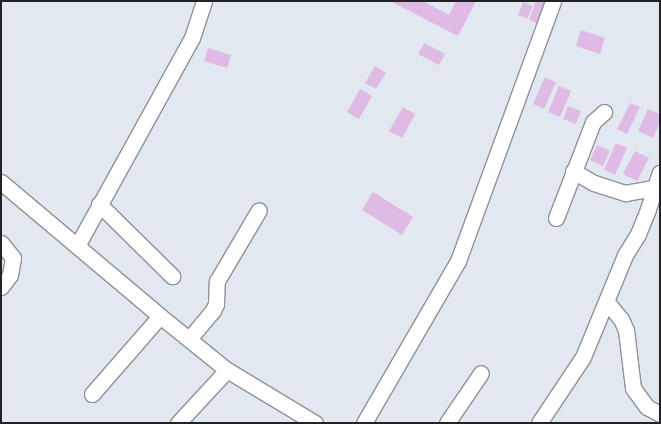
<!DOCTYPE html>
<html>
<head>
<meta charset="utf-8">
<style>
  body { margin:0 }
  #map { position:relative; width:661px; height:424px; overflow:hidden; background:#e2e8f0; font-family:"Space Grotesk",sans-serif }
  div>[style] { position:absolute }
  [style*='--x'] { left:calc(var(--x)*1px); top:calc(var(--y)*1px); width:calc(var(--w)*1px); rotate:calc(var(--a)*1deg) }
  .building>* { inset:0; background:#debae4 }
  .roads { filter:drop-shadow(1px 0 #8c9299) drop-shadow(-1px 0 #8c9299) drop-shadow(0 1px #8c9299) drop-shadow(0 -1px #8c9299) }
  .minor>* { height:15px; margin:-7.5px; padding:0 7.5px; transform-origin:7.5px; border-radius:7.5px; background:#fff }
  span { translate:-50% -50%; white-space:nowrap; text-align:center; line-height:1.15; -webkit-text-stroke:4px #e2e8f0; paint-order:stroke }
  .frame { position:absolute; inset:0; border:2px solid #202225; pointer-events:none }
</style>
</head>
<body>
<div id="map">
  <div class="building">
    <i style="clip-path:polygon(390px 1px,423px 1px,449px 15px,456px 1px,476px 1px,458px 36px)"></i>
    <i style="clip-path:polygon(536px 1px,547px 1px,538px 24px,529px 20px)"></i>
    <i style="clip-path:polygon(523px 2px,533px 6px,527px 19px,518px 15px)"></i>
    <i style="clip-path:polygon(581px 30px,605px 38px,600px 54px,576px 46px)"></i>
    <i style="clip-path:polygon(424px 43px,445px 54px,439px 65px,418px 54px)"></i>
    <i style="clip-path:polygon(208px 48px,231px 55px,227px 68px,204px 61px)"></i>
    <i style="clip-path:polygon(375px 66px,386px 73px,376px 89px,365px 83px)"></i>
    <i style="clip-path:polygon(545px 77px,556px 82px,544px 109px,533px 104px)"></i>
    <i style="clip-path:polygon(559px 86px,571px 91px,560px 117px,548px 112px)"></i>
    <i style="clip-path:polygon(360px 89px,372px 96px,359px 119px,347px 112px)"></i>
    <i style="clip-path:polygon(630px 103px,640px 107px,627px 134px,617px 129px)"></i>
    <i style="clip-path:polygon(568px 106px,581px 111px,576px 124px,563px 119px)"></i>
    <i style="clip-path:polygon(403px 107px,415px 114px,402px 138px,389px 131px)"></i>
    <i style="clip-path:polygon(648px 109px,660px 114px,660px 122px,653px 138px,638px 131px)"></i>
    <i style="clip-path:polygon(616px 143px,627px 148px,615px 175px,604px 170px)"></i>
    <i style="clip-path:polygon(597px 145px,610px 151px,603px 166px,590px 160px)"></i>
    <i style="clip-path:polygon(635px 151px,649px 158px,637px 181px,623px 174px)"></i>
    <i style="clip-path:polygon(373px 192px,413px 217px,402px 235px,362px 210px)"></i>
  </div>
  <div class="roads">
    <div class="minor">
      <i style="--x:573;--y:171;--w:24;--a:30"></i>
      <i style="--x:594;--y:183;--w:33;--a:18"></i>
      <i style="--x:625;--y:193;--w:36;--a:-10"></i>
      <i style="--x:1;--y:182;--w:208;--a:40.1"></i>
      <i style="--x:160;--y:316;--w:86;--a:38.9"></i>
      <i style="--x:227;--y:370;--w:103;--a:31.1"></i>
      <i style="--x:99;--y:204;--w:103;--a:44.6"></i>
      <i style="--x:556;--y:218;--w:103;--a:-68.9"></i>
      <i style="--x:593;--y:122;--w:15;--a:-42"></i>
      <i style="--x:1;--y:243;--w:19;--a:51"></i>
      <i style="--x:13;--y:258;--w:17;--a:100"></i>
      <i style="--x:10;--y:275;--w:15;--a:127"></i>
      <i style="--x:77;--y:246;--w:238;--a:-61.1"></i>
      <i style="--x:192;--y:38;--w:39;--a:-72"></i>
      <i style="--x:607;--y:302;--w:22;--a:51"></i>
      <i style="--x:621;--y:319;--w:12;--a:66"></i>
      <i style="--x:626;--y:330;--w:58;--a:83.1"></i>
      <i style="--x:633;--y:388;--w:24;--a:54"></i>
      <i style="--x:647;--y:407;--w:15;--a:28"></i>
      <i style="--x:189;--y:339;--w:38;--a:-50"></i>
      <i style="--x:213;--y:310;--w:7;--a:-63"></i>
      <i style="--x:216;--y:304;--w:23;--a:-88"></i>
      <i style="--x:217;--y:281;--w:82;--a:-59.4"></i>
      <i style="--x:92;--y:394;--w:103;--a:-48.9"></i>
      <i style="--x:178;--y:423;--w:72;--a:-47.2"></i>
      <i style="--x:364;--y:423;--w:187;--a:-59.9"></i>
      <i style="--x:458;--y:261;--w:277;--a:-69.9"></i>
      <i style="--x:447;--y:423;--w:60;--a:-55.8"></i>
      <i style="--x:539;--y:423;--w:79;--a:-56.3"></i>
      <i style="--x:583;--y:357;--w:110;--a:-67.6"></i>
      <i style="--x:625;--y:255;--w:25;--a:-58"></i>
      <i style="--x:638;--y:234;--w:27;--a:-68"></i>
      <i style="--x:648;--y:209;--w:38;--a:-72"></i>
    </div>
  </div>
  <div class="frame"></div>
</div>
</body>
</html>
